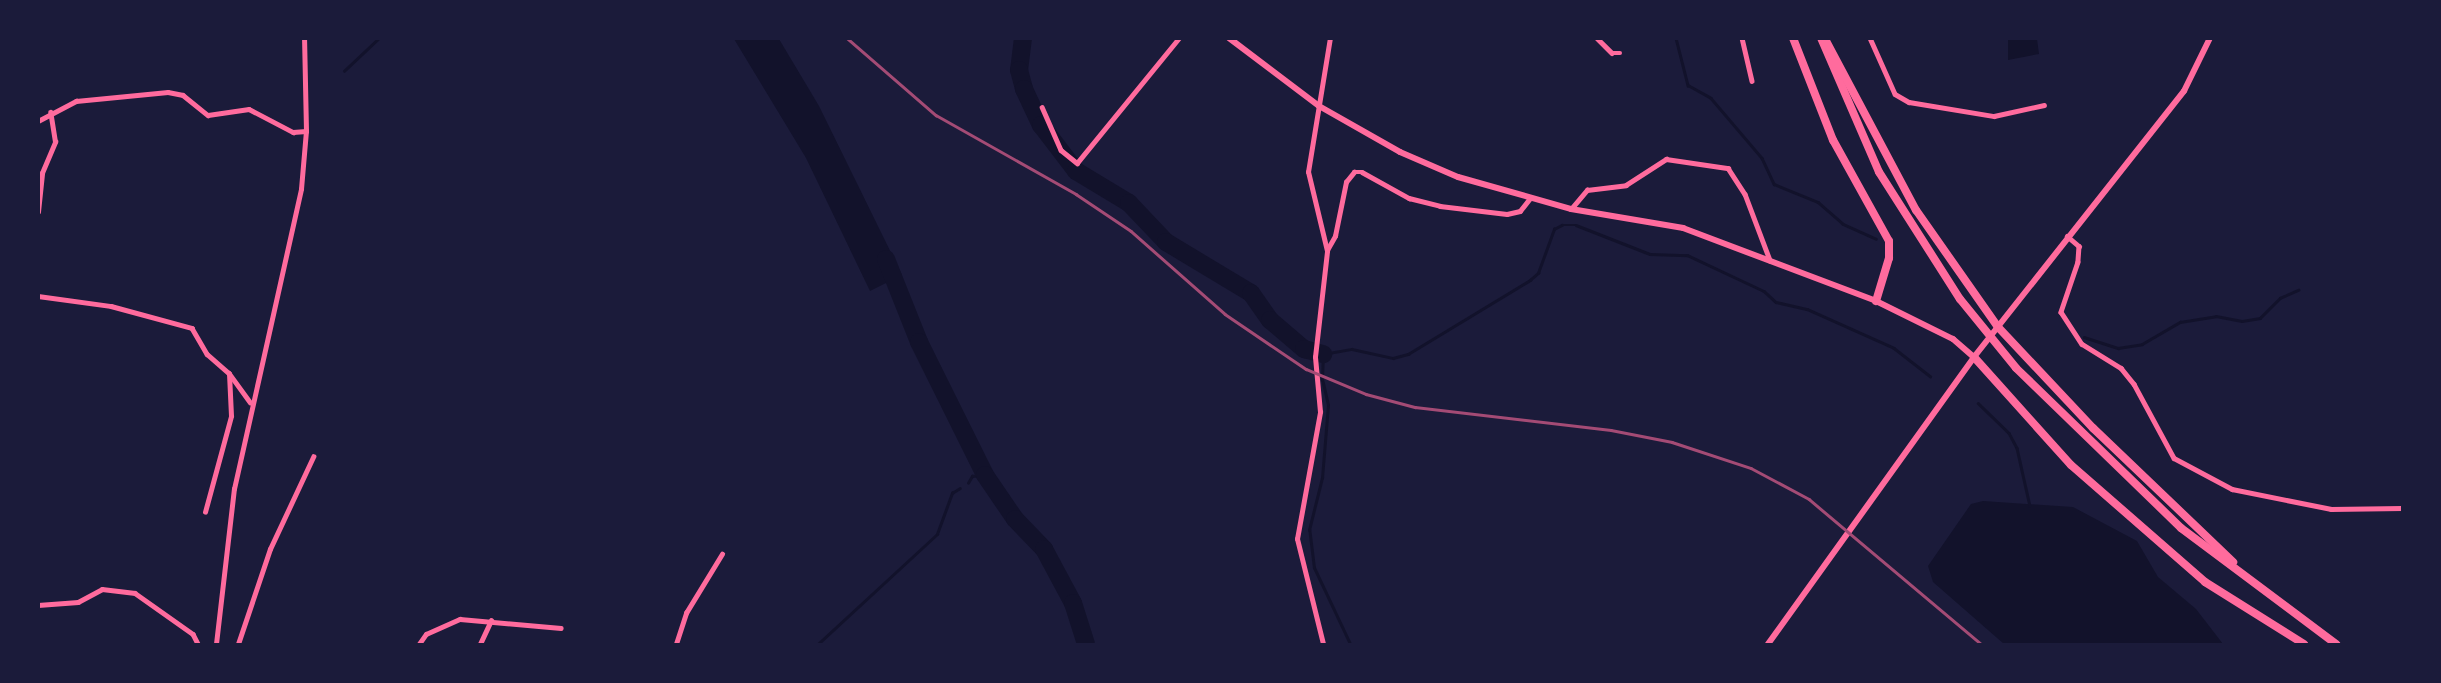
<!DOCTYPE html>
<html>
<head>
<meta charset="utf-8">
<style>
  body { margin:0 }
  #map { position:relative; width:2441px; height:683px; overflow:hidden; background:#1b1b3a; font-family:Bitter,serif }
  div>[style] { position:absolute }
  [style*='--x'] { left:calc(var(--x)*1px); top:calc(var(--y)*1px); width:calc(var(--w)*1px); rotate:calc(var(--a)*1deg) }
  .water>* { inset:0; background:#12122b }
  .stream>* { height:2.5px; margin:-1.25px; padding:0 1.25px; transform-origin:1.25px; border-radius:1.25px; background:#12122b }
  .river>* { height:18px; margin:-9px; padding:0 9px; transform-origin:9px; border-radius:9px; background:#12122b }
  .minor>* { height:4.5px; margin:-2.25px; padding:0 2.25px; transform-origin:2.25px; border-radius:2.25px; background:#ff6b9d }
  .tertiary>* { height:6px; margin:-3px; padding:0 3px; transform-origin:3px; border-radius:3px; background:#ff6b9d }
  .trunk>* { height:8px; margin:-4px; padding:0 4px; transform-origin:4px; border-radius:4px; background:#ff6b9d }
  .rail>* { height:2.5px; margin:-1.25px; padding:0 1.25px; transform-origin:1.25px; border-radius:1.25px; background:#a44b75 }
  span { translate:-50% -50%; white-space:nowrap; text-align:center; line-height:1.15; -webkit-text-stroke:5px #1b1b3a; paint-order:stroke }
  .frame { position:absolute; inset:0; border:40px solid #1b1b3a; pointer-events:none }
</style>
</head>
<body>
<div id="map">
  <div class="water">
    <i style="clip-path:polygon(734px 39px,779px 39px,819px 106px,902px 275px,870px 291px,806px 158px)"></i>
    <i style="clip-path:polygon(2008px 39px,2037px 39px,2039px 54px,2008px 60px)"></i>
    <i style="clip-path:polygon(1983px 501px,2073px 507px,2137px 541px,2158px 577px,2196px 609px,2223px 644px,2004px 644px,1933px 582px,1928px 566px,1971px 504px)"></i>
  </div>
  <div class="stream">
    <i style="--x:1676;--y:38;--w:49;--a:75.7"></i>
    <i style="--x:1688;--y:85;--w:26;--a:29"></i>
    <i style="--x:1711;--y:98;--w:79;--a:49.6"></i>
    <i style="--x:1762;--y:158;--w:29;--a:65"></i>
    <i style="--x:1774;--y:184;--w:48;--a:22.2"></i>
    <i style="--x:1818;--y:202;--w:33;--a:41"></i>
    <i style="--x:1843;--y:224;--w:36;--a:24"></i>
    <i style="--x:344;--y:71;--w:48;--a:-43.3"></i>
    <i style="--x:2084;--y:337;--w:36;--a:18"></i>
    <i style="--x:2118;--y:348;--w:24;--a:-9"></i>
    <i style="--x:2142;--y:344;--w:44;--a:-30.1"></i>
    <i style="--x:2180;--y:322;--w:36;--a:-9"></i>
    <i style="--x:2216;--y:316;--w:26;--a:11"></i>
    <i style="--x:2242;--y:321;--w:18;--a:-9"></i>
    <i style="--x:2260;--y:318;--w:28;--a:-45"></i>
    <i style="--x:2280;--y:298;--w:20;--a:-24"></i>
    <i style="--x:1978;--y:403;--w:43;--a:44.1"></i>
    <i style="--x:2009;--y:433;--w:17;--a:62"></i>
    <i style="--x:2017;--y:448;--w:59;--a:77.4"></i>
    <i style="--x:968;--y:483;--w:8;--a:-60"></i>
    <i style="--x:972;--y:476;--w:13;--a:-4"></i>
    <i style="--x:818;--y:644;--w:162;--a:-42.7"></i>
    <i style="--x:937;--y:534;--w:44;--a:-69.9"></i>
    <i style="--x:952;--y:493;--w:9;--a:-32"></i>
    <i style="--x:1350;--y:644;--w:84;--a:-115.3"></i>
    <i style="--x:1314;--y:568;--w:38;--a:-97"></i>
    <i style="--x:1309;--y:530;--w:54;--a:-76"></i>
    <i style="--x:1322;--y:478;--w:73;--a:-85.3"></i>
    <i style="--x:1328;--y:405;--w:26;--a:-103"></i>
    <i style="--x:1322;--y:380;--w:26;--a:-88"></i>
    <i style="--x:1323;--y:354;--w:29;--a:-10"></i>
    <i style="--x:1352;--y:349;--w:42;--a:12.4"></i>
    <i style="--x:1393;--y:358;--w:16;--a:-15"></i>
    <i style="--x:1408;--y:354;--w:143;--a:-31.2"></i>
    <i style="--x:1530;--y:280;--w:11;--a:-41"></i>
    <i style="--x:1538;--y:273;--w:47;--a:-70"></i>
    <i style="--x:1554;--y:229;--w:9;--a:-27"></i>
    <i style="--x:1562;--y:225;--w:14;--a:0"></i>
    <i style="--x:1576;--y:225;--w:79;--a:21.4"></i>
    <i style="--x:1650;--y:254;--w:37;--a:2"></i>
    <i style="--x:1687;--y:255;--w:85;--a:25.1"></i>
    <i style="--x:1764;--y:291;--w:16;--a:43"></i>
    <i style="--x:1776;--y:302;--w:32;--a:13"></i>
    <i style="--x:1807;--y:309;--w:95;--a:24.1"></i>
    <i style="--x:1894;--y:348;--w:46;--a:37.9"></i>
  </div>
  <div class="river">
    <i style="--x:1023;--y:38;--w:32;--a:97"></i>
    <i style="--x:1019;--y:70;--w:20;--a:75"></i>
    <i style="--x:1024;--y:89;--w:40;--a:65"></i>
    <i style="--x:1041;--y:125;--w:58;--a:52.7"></i>
    <i style="--x:1076;--y:171;--w:62;--a:31.1"></i>
    <i style="--x:1129;--y:203;--w:54;--a:46.5"></i>
    <i style="--x:1166;--y:242;--w:99;--a:31"></i>
    <i style="--x:1251;--y:293;--w:33;--a:55"></i>
    <i style="--x:1270;--y:320;--w:45;--a:40.5"></i>
    <i style="--x:1304;--y:349;--w:20;--a:15"></i>
    <i style="--x:886;--y:259;--w:89;--a:68.3"></i>
    <i style="--x:919;--y:342;--w:148;--a:63.6"></i>
    <i style="--x:985;--y:475;--w:53;--a:55.7"></i>
    <i style="--x:1015;--y:519;--w:42;--a:46"></i>
    <i style="--x:1044;--y:549;--w:61;--a:61.8"></i>
    <i style="--x:1073;--y:603;--w:43;--a:72.4"></i>
  </div>
  <div class="minor">
    <i style="--x:1597;--y:38;--w:21;--a:45"></i>
    <i style="--x:1612;--y:53;--w:8;--a:0"></i>
    <i style="--x:1742;--y:38;--w:44;--a:76.9"></i>
    <i style="--x:1870;--y:38;--w:61;--a:65.9"></i>
    <i style="--x:1895;--y:94;--w:16;--a:30"></i>
    <i style="--x:1909;--y:102;--w:86;--a:9.4"></i>
    <i style="--x:1994;--y:116;--w:51;--a:-12.4"></i>
    <i style="--x:1042;--y:107;--w:47;--a:66.2"></i>
    <i style="--x:1061;--y:150;--w:21;--a:39"></i>
    <i style="--x:1077;--y:163;--w:161;--a:-50.8"></i>
    <i style="--x:38;--y:121;--w:43;--a:-27.8"></i>
    <i style="--x:76;--y:101;--w:92;--a:-5.6"></i>
    <i style="--x:168;--y:92;--w:15;--a:11"></i>
    <i style="--x:183;--y:95;--w:32;--a:39"></i>
    <i style="--x:208;--y:115;--w:41;--a:-8.3"></i>
    <i style="--x:249;--y:109;--w:50;--a:27.6"></i>
    <i style="--x:293;--y:132;--w:13;--a:-4"></i>
    <i style="--x:1571;--y:209;--w:25;--a:-50"></i>
    <i style="--x:1587;--y:190;--w:39;--a:-7"></i>
    <i style="--x:1626;--y:185;--w:48;--a:-33"></i>
    <i style="--x:1666;--y:159;--w:63;--a:8.3"></i>
    <i style="--x:1728;--y:168;--w:31;--a:57"></i>
    <i style="--x:1745;--y:194;--w:71;--a:69.3"></i>
    <i style="--x:38;--y:212;--w:39;--a:-84"></i>
    <i style="--x:42;--y:173;--w:34;--a:-67"></i>
    <i style="--x:55;--y:142;--w:30;--a:-99"></i>
    <i style="--x:2067;--y:236;--w:16;--a:40"></i>
    <i style="--x:2079;--y:246;--w:16;--a:94"></i>
    <i style="--x:2078;--y:262;--w:53;--a:108.8"></i>
    <i style="--x:2061;--y:312;--w:38;--a:57"></i>
    <i style="--x:2082;--y:344;--w:46;--a:31.6"></i>
    <i style="--x:2121;--y:368;--w:21;--a:51"></i>
    <i style="--x:2134;--y:384;--w:84;--a:61.6"></i>
    <i style="--x:2174;--y:458;--w:66;--a:28.1"></i>
    <i style="--x:2232;--y:489;--w:101;--a:11.4"></i>
    <i style="--x:2331;--y:509;--w:71;--a:-0.8"></i>
    <i style="--x:1327;--y:250;--w:16;--a:-60"></i>
    <i style="--x:1335;--y:236;--w:55;--a:-78.5"></i>
    <i style="--x:1346;--y:182;--w:13;--a:-51"></i>
    <i style="--x:1354;--y:172;--w:8;--a:0"></i>
    <i style="--x:1362;--y:172;--w:54;--a:29"></i>
    <i style="--x:1409;--y:198;--w:32;--a:14"></i>
    <i style="--x:1440;--y:206;--w:67;--a:6.8"></i>
    <i style="--x:1507;--y:214;--w:13;--a:-13"></i>
    <i style="--x:1520;--y:211;--w:16;--a:-52"></i>
    <i style="--x:38;--y:296;--w:74;--a:7.8"></i>
    <i style="--x:111;--y:306;--w:84;--a:15.2"></i>
    <i style="--x:192;--y:328;--w:30;--a:60"></i>
    <i style="--x:207;--y:354;--w:29;--a:41"></i>
    <i style="--x:229;--y:373;--w:36;--a:54"></i>
    <i style="--x:205;--y:512;--w:99;--a:-74.8"></i>
    <i style="--x:231;--y:416;--w:42;--a:-92.7"></i>
    <i style="--x:38;--y:605;--w:40;--a:-4.3"></i>
    <i style="--x:78;--y:602;--w:27;--a:-28"></i>
    <i style="--x:102;--y:589;--w:33;--a:7"></i>
    <i style="--x:135;--y:593;--w:71;--a:35.3"></i>
    <i style="--x:193;--y:634;--w:11;--a:63"></i>
    <i style="--x:216;--y:644;--w:156;--a:-83.4"></i>
    <i style="--x:234;--y:489;--w:307;--a:-77.4"></i>
    <i style="--x:301;--y:189;--w:58;--a:-85.1"></i>
    <i style="--x:306;--y:131;--w:93;--a:-91.2"></i>
    <i style="--x:238;--y:644;--w:100;--a:-71.4"></i>
    <i style="--x:270;--y:549;--w:102;--a:-64.9"></i>
    <i style="--x:419;--y:644;--w:12;--a:-55"></i>
    <i style="--x:426;--y:634;--w:37;--a:-24"></i>
    <i style="--x:460;--y:619;--w:101;--a:5.1"></i>
    <i style="--x:480;--y:644;--w:26;--a:-65"></i>
    <i style="--x:676;--y:644;--w:33;--a:-72"></i>
    <i style="--x:686;--y:613;--w:69;--a:-58.6"></i>
    <i style="--x:1323;--y:644;--w:108;--a:-103.9"></i>
    <i style="--x:1297;--y:539;--w:129;--a:-79.7"></i>
    <i style="--x:1320;--y:412;--w:55;--a:-95.2"></i>
    <i style="--x:1315;--y:357;--w:107;--a:-83.5"></i>
    <i style="--x:1327;--y:251;--w:81;--a:-103.5"></i>
    <i style="--x:1308;--y:172;--w:136;--a:-80.7"></i>
  </div>
  <div class="tertiary">
    <i style="--x:1229;--y:38;--w:113;--a:37.1"></i>
    <i style="--x:1319;--y:106;--w:93;--a:29.6"></i>
    <i style="--x:1400;--y:152;--w:63;--a:23.3"></i>
    <i style="--x:1458;--y:177;--w:117;--a:15.8"></i>
    <i style="--x:1571;--y:209;--w:114;--a:9.6"></i>
    <i style="--x:1683;--y:228;--w:206;--a:20.7"></i>
    <i style="--x:1876;--y:301;--w:86;--a:26.3"></i>
    <i style="--x:1953;--y:339;--w:28;--a:41"></i>
    <i style="--x:1768;--y:644;--w:353;--a:-54.3"></i>
    <i style="--x:1974;--y:357;--w:339;--a:-51.7"></i>
    <i style="--x:2184;--y:91;--w:59;--a:-63.9"></i>
  </div>
  <div class="trunk">
    <i style="--x:1793;--y:38;--w:110;--a:68.6"></i>
    <i style="--x:1833;--y:140;--w:115;--a:61"></i>
    <i style="--x:1889;--y:241;--w:17;--a:90"></i>
    <i style="--x:1889;--y:258;--w:45;--a:106.8"></i>
    <i style="--x:1821;--y:38;--w:146;--a:66.6"></i>
    <i style="--x:1879;--y:172;--w:151;--a:57.5"></i>
    <i style="--x:1960;--y:299;--w:89;--a:50.9"></i>
    <i style="--x:2016;--y:368;--w:230;--a:44.1"></i>
    <i style="--x:2181;--y:528;--w:194;--a:36.8"></i>
    <i style="--x:1825;--y:39;--w:194;--a:62"></i>
    <i style="--x:1916;--y:210;--w:143;--a:55"></i>
    <i style="--x:1998;--y:327;--w:139;--a:46.8"></i>
    <i style="--x:2093;--y:428;--w:194;--a:43.7"></i>
    <i style="--x:1974;--y:357;--w:145;--a:48.1"></i>
    <i style="--x:2071;--y:465;--w:178;--a:41.1"></i>
    <i style="--x:2205;--y:582;--w:117;--a:32.1"></i>
  </div>
  <div class="rail">
    <i style="--x:847;--y:38;--w:118;--a:40.9"></i>
    <i style="--x:936;--y:115;--w:161;--a:29.4"></i>
    <i style="--x:1076;--y:194;--w:66;--a:33.9"></i>
    <i style="--x:1131;--y:231;--w:125;--a:41.4"></i>
    <i style="--x:1225;--y:314;--w:98;--a:34.2"></i>
    <i style="--x:1306;--y:369;--w:65;--a:22.6"></i>
    <i style="--x:1366;--y:394;--w:51;--a:14.9"></i>
    <i style="--x:1415;--y:407;--w:197;--a:6.7"></i>
    <i style="--x:1611;--y:430;--w:62;--a:11.1"></i>
    <i style="--x:1672;--y:442;--w:83;--a:18.2"></i>
    <i style="--x:1751;--y:468;--w:66;--a:28.1"></i>
    <i style="--x:1809;--y:499;--w:225;--a:40.1"></i>
  </div>
  <div class="frame"></div>
</div>
</body>
</html>
